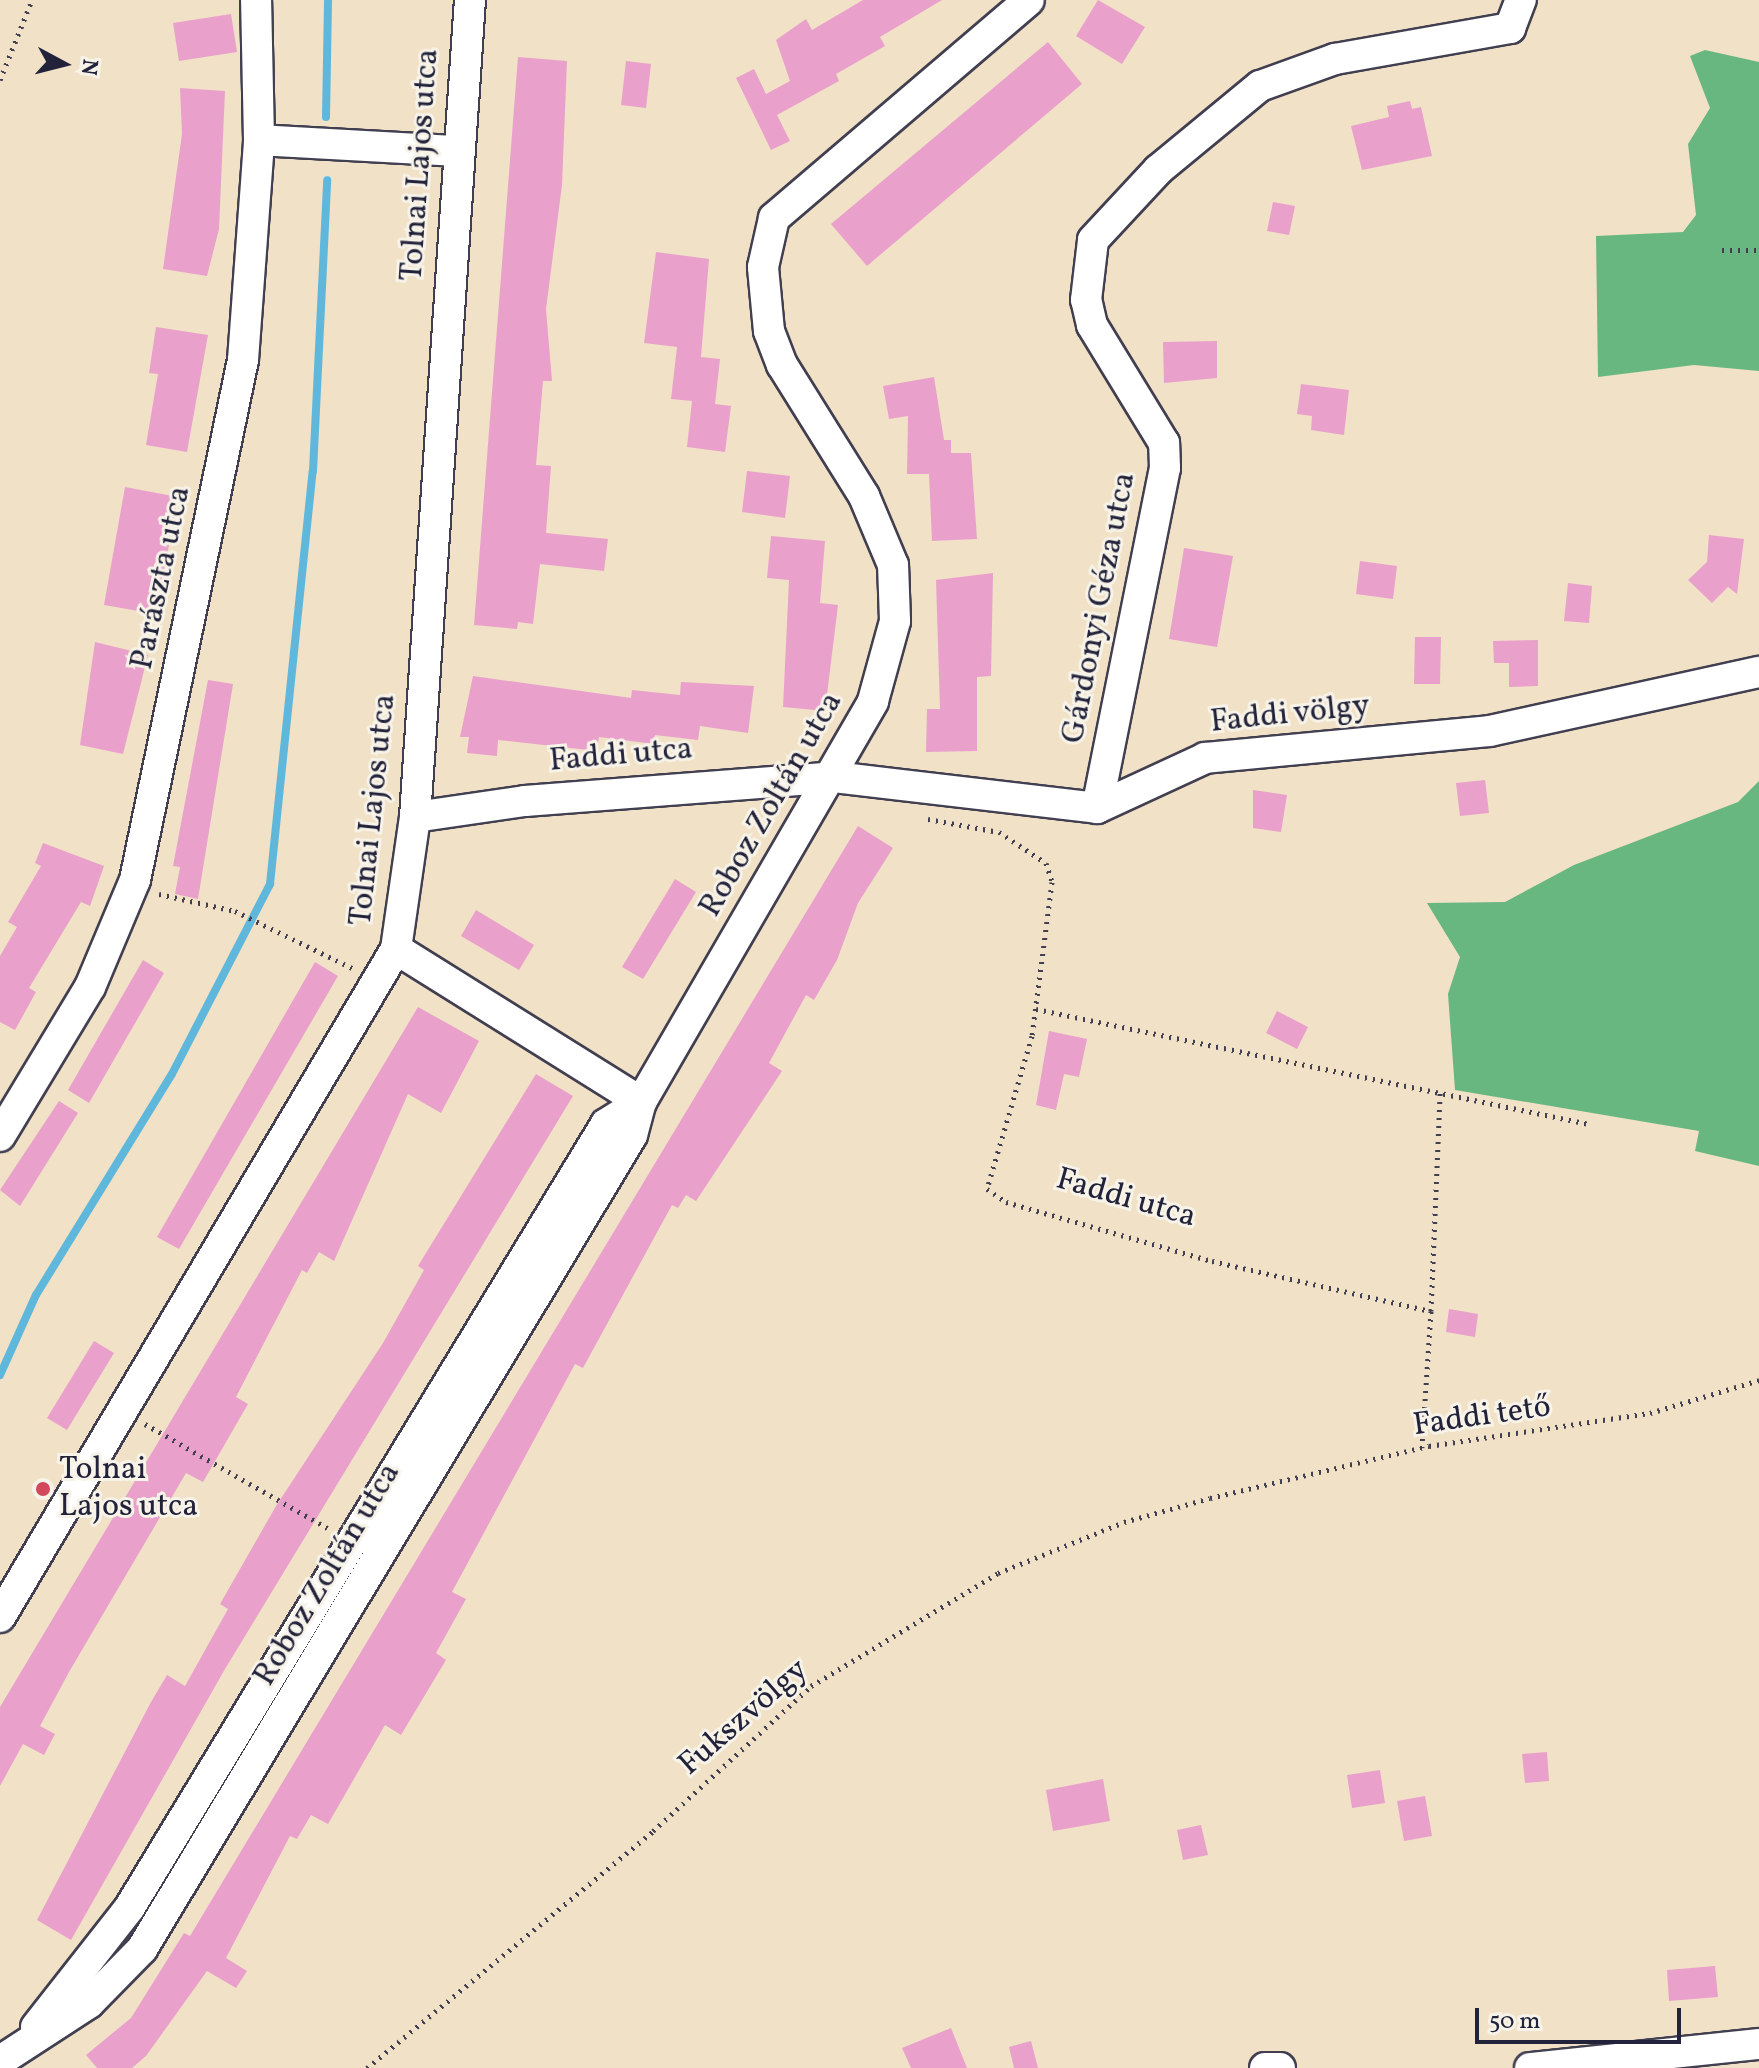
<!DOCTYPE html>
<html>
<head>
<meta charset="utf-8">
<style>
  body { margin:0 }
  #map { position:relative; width:1759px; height:2068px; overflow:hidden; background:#f1e1c6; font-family:Vollkorn,serif }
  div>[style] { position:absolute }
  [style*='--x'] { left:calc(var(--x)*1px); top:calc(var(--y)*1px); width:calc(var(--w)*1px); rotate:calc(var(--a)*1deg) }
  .forest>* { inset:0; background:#68b781 }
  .stream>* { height:8px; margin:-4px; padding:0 4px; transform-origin:4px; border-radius:4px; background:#5fb8dc }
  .building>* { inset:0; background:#e9a1cc }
  .path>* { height:5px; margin-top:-2.5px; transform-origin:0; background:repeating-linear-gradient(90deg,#413f50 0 2px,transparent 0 8px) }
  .roads { filter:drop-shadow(2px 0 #413f50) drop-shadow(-2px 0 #413f50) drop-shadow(0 2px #413f50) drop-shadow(0 -2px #413f50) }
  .minor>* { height:30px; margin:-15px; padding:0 15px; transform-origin:15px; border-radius:15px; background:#fff }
  .dots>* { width:22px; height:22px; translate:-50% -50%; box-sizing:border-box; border:4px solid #f7f3e8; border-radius:50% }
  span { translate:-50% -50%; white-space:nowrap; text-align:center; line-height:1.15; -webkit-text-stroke:6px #f7f3e8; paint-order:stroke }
  .street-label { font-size:32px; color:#22223b }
  .poi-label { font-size:32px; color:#22223b }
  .left { translate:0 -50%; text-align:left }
  .north { position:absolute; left:24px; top:24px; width:80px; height:80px; -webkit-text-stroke:6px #f7f3e8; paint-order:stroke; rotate:97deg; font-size:22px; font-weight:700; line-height:32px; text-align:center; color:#22223b }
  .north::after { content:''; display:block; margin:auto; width:28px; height:36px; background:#22223b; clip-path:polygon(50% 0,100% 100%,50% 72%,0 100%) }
  .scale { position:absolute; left:1475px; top:2008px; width:206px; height:36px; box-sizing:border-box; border:4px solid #22223b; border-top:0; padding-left:10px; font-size:24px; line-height:28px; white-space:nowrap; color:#22223b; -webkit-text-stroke:6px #f7f3e8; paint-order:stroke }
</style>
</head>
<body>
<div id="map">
  <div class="forest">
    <i style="clip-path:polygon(1705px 50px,1759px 62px,1759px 371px,1694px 365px,1598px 377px,1596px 236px,1683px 232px,1696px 215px,1688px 144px,1710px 108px,1690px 56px)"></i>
    <i style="clip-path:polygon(1759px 781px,1759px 1166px,1695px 1151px,1699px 1131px,1455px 1090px,1448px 994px,1460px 957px,1427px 903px,1505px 902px,1574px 865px,1738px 802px)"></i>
  </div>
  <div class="stream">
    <i style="--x:326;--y:117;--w:117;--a:-89"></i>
    <i style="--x:0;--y:1375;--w:88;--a:-65.8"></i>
    <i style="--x:36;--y:1295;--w:259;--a:-58.4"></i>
    <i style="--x:172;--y:1074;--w:214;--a:-62.7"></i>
    <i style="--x:270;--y:884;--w:415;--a:-84.1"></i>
    <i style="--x:313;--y:471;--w:291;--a:-87.2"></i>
  </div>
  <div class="building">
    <i style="clip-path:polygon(863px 0,942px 0,880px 37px,885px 46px,836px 74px,839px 81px,777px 115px,790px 141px,771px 150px,736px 78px,754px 69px,766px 94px,790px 81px,776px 40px,806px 19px,812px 30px)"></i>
    <i style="clip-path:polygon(1098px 0,1145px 27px,1122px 64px,1076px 36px)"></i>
    <i style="clip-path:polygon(231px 14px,237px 52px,179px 61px,173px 23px)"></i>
    <i style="clip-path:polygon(1048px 42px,1082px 84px,867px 266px,831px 224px)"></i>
    <i style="clip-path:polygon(518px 57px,567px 61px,562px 185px,546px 309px,552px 381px,543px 381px,536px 465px,551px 466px,546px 533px,608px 539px,604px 571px,540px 564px,533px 624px,518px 622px,517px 629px,474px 625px)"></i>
    <i style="clip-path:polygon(626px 61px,651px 64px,646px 108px,621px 105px)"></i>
    <i style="clip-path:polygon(180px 88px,225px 91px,219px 229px,207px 276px,163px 269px,182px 134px)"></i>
    <i style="clip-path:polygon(1410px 101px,1412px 109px,1421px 107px,1432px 156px,1362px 170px,1351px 126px,1389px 117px,1387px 106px)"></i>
    <i style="clip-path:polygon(1273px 202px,1295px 206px,1289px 235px,1267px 231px)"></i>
    <i style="clip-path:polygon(656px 252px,709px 259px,701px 357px,720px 359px,715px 404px,731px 406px,725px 452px,687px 447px,692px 401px,671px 399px,677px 347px,644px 343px)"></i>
    <i style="clip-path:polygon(156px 327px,208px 335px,187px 452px,146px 445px,158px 374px,149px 373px)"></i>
    <i style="clip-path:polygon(1217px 341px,1217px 378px,1164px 383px,1163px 342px)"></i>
    <i style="clip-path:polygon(934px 377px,944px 440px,951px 440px,951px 453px,971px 453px,977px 539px,932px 541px,929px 474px,907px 474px,908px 416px,889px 419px,883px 386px)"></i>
    <i style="clip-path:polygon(1301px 384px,1349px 390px,1344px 435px,1311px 430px,1312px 416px,1297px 414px)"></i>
    <i style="clip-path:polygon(747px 471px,790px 476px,785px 518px,742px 512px)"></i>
    <i style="clip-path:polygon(125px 487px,178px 497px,156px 614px,104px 605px)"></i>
    <i style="clip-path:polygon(1709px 535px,1744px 539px,1737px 594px,1728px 587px,1712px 603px,1688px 580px,1707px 562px)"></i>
    <i style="clip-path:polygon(771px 536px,825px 541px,820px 603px,838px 605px,825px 711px,783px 707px,789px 580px,767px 578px)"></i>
    <i style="clip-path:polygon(1184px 548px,1233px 556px,1217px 647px,1169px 639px)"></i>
    <i style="clip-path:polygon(1360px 561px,1397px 566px,1393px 599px,1356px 594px)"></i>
    <i style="clip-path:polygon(993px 573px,991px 676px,977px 677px,977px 751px,926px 752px,927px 709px,940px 709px,936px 580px)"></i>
    <i style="clip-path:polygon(1568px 583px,1592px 586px,1589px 623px,1564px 621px)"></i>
    <i style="clip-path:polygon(1415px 637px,1441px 637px,1440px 684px,1414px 684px)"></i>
    <i style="clip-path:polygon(1538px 640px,1538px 686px,1509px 687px,1509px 663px,1494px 663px,1493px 641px)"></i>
    <i style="clip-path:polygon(95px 642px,148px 655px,123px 754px,80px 745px)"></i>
    <i style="clip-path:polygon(473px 676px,631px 698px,632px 690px,680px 695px,681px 682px,754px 686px,748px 733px,700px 726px,698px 740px,655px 735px,654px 744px,599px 737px,597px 751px,498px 740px,497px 756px,467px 753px,469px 737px,460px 737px)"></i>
    <i style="clip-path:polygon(208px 680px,233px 684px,198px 899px,175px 894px,180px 867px,173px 866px)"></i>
    <i style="clip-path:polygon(1485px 780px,1489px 813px,1460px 816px,1456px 783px)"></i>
    <i style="clip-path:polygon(1253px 790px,1287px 795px,1281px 832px,1253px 828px)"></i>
    <i style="clip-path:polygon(858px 826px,893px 848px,858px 903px,837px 960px,814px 1000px,806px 995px,769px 1063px,782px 1071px,696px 1201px,686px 1195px,678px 1208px,672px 1205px,583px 1368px,575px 1364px,452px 1592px,466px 1599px,436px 1653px,446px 1660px,401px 1735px,385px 1725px,328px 1824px,311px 1815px,297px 1839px,290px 1836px,226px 1958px,247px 1971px,236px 1988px,207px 1971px,146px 2056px,132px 2068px,97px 2068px,86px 2055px,131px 2018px,184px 1933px,190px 1936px)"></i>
    <i style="clip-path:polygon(43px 843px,104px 866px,90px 906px,81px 902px,29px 988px,36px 992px,15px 1030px,0 1022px,0 956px,17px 927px,8px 922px,41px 866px,35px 863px)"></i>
    <i style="clip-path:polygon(675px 879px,696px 892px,643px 979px,622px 967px)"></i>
    <i style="clip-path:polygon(476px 910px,534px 945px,519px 970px,461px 936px)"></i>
    <i style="clip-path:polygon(143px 960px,164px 973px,89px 1103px,68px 1090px)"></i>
    <i style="clip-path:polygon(315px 962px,338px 976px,179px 1249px,157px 1237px)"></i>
    <i style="clip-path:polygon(418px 1007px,479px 1041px,441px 1113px,408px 1094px,334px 1261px,319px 1252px,307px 1273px,302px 1270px,236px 1397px,248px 1404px,203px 1482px,186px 1473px,69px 1672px,40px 1726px,55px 1734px,44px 1755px,23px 1744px,0 1786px,0 1707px)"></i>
    <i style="clip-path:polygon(1277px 1011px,1308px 1027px,1297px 1049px,1266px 1033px)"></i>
    <i style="clip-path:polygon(1049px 1031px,1087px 1039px,1079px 1077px,1064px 1074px,1056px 1110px,1036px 1105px)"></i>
    <i style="clip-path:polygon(536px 1074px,573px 1096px,225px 1669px,71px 1940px,37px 1920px,151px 1702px,167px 1675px,185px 1686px,228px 1609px,220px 1604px,276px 1506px,383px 1343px,424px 1270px,418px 1266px)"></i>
    <i style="clip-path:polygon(59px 1101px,78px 1113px,20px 1206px,0 1190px)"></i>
    <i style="clip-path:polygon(1449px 1309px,1478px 1314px,1475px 1337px,1446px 1332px)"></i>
    <i style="clip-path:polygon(94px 1341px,114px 1353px,67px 1430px,47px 1418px)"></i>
    <i style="clip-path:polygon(1547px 1752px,1549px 1781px,1525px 1783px,1522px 1754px)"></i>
    <i style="clip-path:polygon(1380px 1770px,1385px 1803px,1352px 1808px,1347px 1775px)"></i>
    <i style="clip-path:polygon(1103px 1779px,1110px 1821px,1053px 1831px,1046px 1790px)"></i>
    <i style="clip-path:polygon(1425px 1796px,1432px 1836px,1404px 1841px,1397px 1801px)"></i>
    <i style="clip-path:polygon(1201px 1825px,1208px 1855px,1183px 1860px,1177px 1830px)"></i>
    <i style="clip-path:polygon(1715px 1966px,1718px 1997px,1669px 2001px,1667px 1970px)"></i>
    <i style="clip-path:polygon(951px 2028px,967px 2068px,911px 2068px,902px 2048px)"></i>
    <i style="clip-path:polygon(1031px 2041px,1038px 2068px,1014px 2068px,1009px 2047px)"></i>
  </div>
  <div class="path">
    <i style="--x:0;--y:80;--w:86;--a:-68.2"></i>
    <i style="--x:1722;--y:250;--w:37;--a:0"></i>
    <i style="--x:928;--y:819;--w:72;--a:10.4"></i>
    <i style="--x:999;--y:832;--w:56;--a:33.4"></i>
    <i style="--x:1046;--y:863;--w:20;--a:72"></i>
    <i style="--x:1052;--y:882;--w:155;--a:97.4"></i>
    <i style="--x:1032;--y:1036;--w:159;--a:106.4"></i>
    <i style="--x:987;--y:1189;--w:23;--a:34"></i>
    <i style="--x:1006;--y:1202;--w:214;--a:16"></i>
    <i style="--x:1212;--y:1261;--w:225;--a:12.9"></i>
    <i style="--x:1431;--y:1311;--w:137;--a:93.8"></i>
    <i style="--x:159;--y:894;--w:78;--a:12.6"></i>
    <i style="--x:235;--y:911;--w:132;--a:26"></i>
    <i style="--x:1036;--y:1009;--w:565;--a:11.75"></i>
    <i style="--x:1431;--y:1311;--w:218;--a:-87.6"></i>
    <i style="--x:145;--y:1424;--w:210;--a:29.7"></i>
    <i style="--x:367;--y:2068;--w:371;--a:-39.6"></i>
    <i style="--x:653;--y:1831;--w:214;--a:-42.5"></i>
    <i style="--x:811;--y:1686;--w:218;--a:-31.1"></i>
    <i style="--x:998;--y:1573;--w:136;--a:-22"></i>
    <i style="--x:1124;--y:1522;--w:89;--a:-15.6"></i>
    <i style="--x:1210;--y:1498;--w:225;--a:-13.4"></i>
    <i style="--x:1429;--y:1446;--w:223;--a:-8.5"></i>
    <i style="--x:1650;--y:1413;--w:114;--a:-16.8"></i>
  </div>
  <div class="roads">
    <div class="minor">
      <i style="--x:259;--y:140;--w:198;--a:3.2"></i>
      <i style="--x:1097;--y:808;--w:347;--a:-78.7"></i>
      <i style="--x:1165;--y:468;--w:25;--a:-92"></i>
      <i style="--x:1164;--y:443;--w:138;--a:-121.4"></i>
      <i style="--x:1092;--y:325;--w:26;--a:-103"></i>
      <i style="--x:1086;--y:300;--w:60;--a:-83.3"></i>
      <i style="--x:1093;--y:240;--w:96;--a:-47.1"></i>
      <i style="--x:1158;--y:170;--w:132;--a:-39.5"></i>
      <i style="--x:1260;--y:86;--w:80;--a:-19.8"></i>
      <i style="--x:1335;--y:59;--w:178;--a:-10"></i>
      <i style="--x:1510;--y:28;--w:30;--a:-69"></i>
      <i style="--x:415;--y:817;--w:111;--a:-8.3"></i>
      <i style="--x:525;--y:801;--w:310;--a:-4.4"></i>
      <i style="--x:834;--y:777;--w:265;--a:6.7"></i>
      <i style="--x:1097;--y:808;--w:119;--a:-24.8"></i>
      <i style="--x:1205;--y:758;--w:286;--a:-5.4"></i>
      <i style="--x:1490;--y:731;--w:275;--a:-12.4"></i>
      <i style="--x:396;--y:949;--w:289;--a:32"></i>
      <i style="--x:0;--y:1136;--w:174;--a:-58.9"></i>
      <i style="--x:90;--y:987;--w:116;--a:-67.2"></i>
      <i style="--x:135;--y:880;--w:531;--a:-78.27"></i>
      <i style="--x:243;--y:360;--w:221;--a:-85.8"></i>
      <i style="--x:259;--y:140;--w:140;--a:-91.2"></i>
      <i style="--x:0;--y:1617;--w:777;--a:-59.34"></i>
      <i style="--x:396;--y:949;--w:133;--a:-81.8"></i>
      <i style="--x:415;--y:817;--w:819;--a:-86.15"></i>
      <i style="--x:36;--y:2027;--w:152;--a:-51.9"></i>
      <i style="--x:130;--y:1907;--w:916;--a:-58.7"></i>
      <i style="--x:606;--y:1124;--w:41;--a:-32.2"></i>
      <i style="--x:0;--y:2061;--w:106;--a:-33.1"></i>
      <i style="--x:89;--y:2003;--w:76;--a:-45.5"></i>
      <i style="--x:142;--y:1949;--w:950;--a:-58.95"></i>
      <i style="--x:632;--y:1135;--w:34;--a:-75"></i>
      <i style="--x:641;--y:1102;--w:463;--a:-59.9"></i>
      <i style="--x:873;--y:701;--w:83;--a:-74.6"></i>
      <i style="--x:895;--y:621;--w:56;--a:-92"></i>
      <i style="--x:893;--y:565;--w:75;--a:-112.8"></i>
      <i style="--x:864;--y:496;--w:155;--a:-122"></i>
      <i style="--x:782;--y:365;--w:36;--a:-111"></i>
      <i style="--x:769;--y:331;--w:64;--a:-95.4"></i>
      <i style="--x:763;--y:267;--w:50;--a:-77.3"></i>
      <i style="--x:774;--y:218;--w:335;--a:-40.5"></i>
      <i style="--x:1265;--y:2068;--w:15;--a:0"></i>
      <i style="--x:1530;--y:2068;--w:230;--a:-6"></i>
    </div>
  </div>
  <div class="dots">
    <i style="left:43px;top:1489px;background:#d1495b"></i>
  </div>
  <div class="street-label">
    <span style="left:421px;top:165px;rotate:-86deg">Tolnai Lajos utca</span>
    <span style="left:162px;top:578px;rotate:-78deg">Parászta utca</span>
    <span style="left:1100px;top:608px;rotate:-79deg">Gárdonyi Géza utca</span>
    <span style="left:1290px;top:715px;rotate:-6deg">Faddi völgy</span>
    <span style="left:621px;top:756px;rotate:-5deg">Faddi utca</span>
    <span style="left:772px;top:805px;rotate:-60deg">Roboz Zoltán utca</span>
    <span style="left:374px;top:810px;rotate:-84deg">Tolnai Lajos utca</span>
    <span style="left:1126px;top:1199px;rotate:16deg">Faddi utca</span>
    <span style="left:1482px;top:1417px;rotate:-8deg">Faddi tető</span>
    <span style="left:328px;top:1575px;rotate:-59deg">Roboz Zoltán utca</span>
    <span style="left:744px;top:1718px;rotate:-41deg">Fukszvölgy</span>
  </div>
  <div class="poi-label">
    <span class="left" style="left:59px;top:1489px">Tolnai<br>Lajos utca</span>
  </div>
  <div class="north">N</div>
  <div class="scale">50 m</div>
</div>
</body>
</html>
